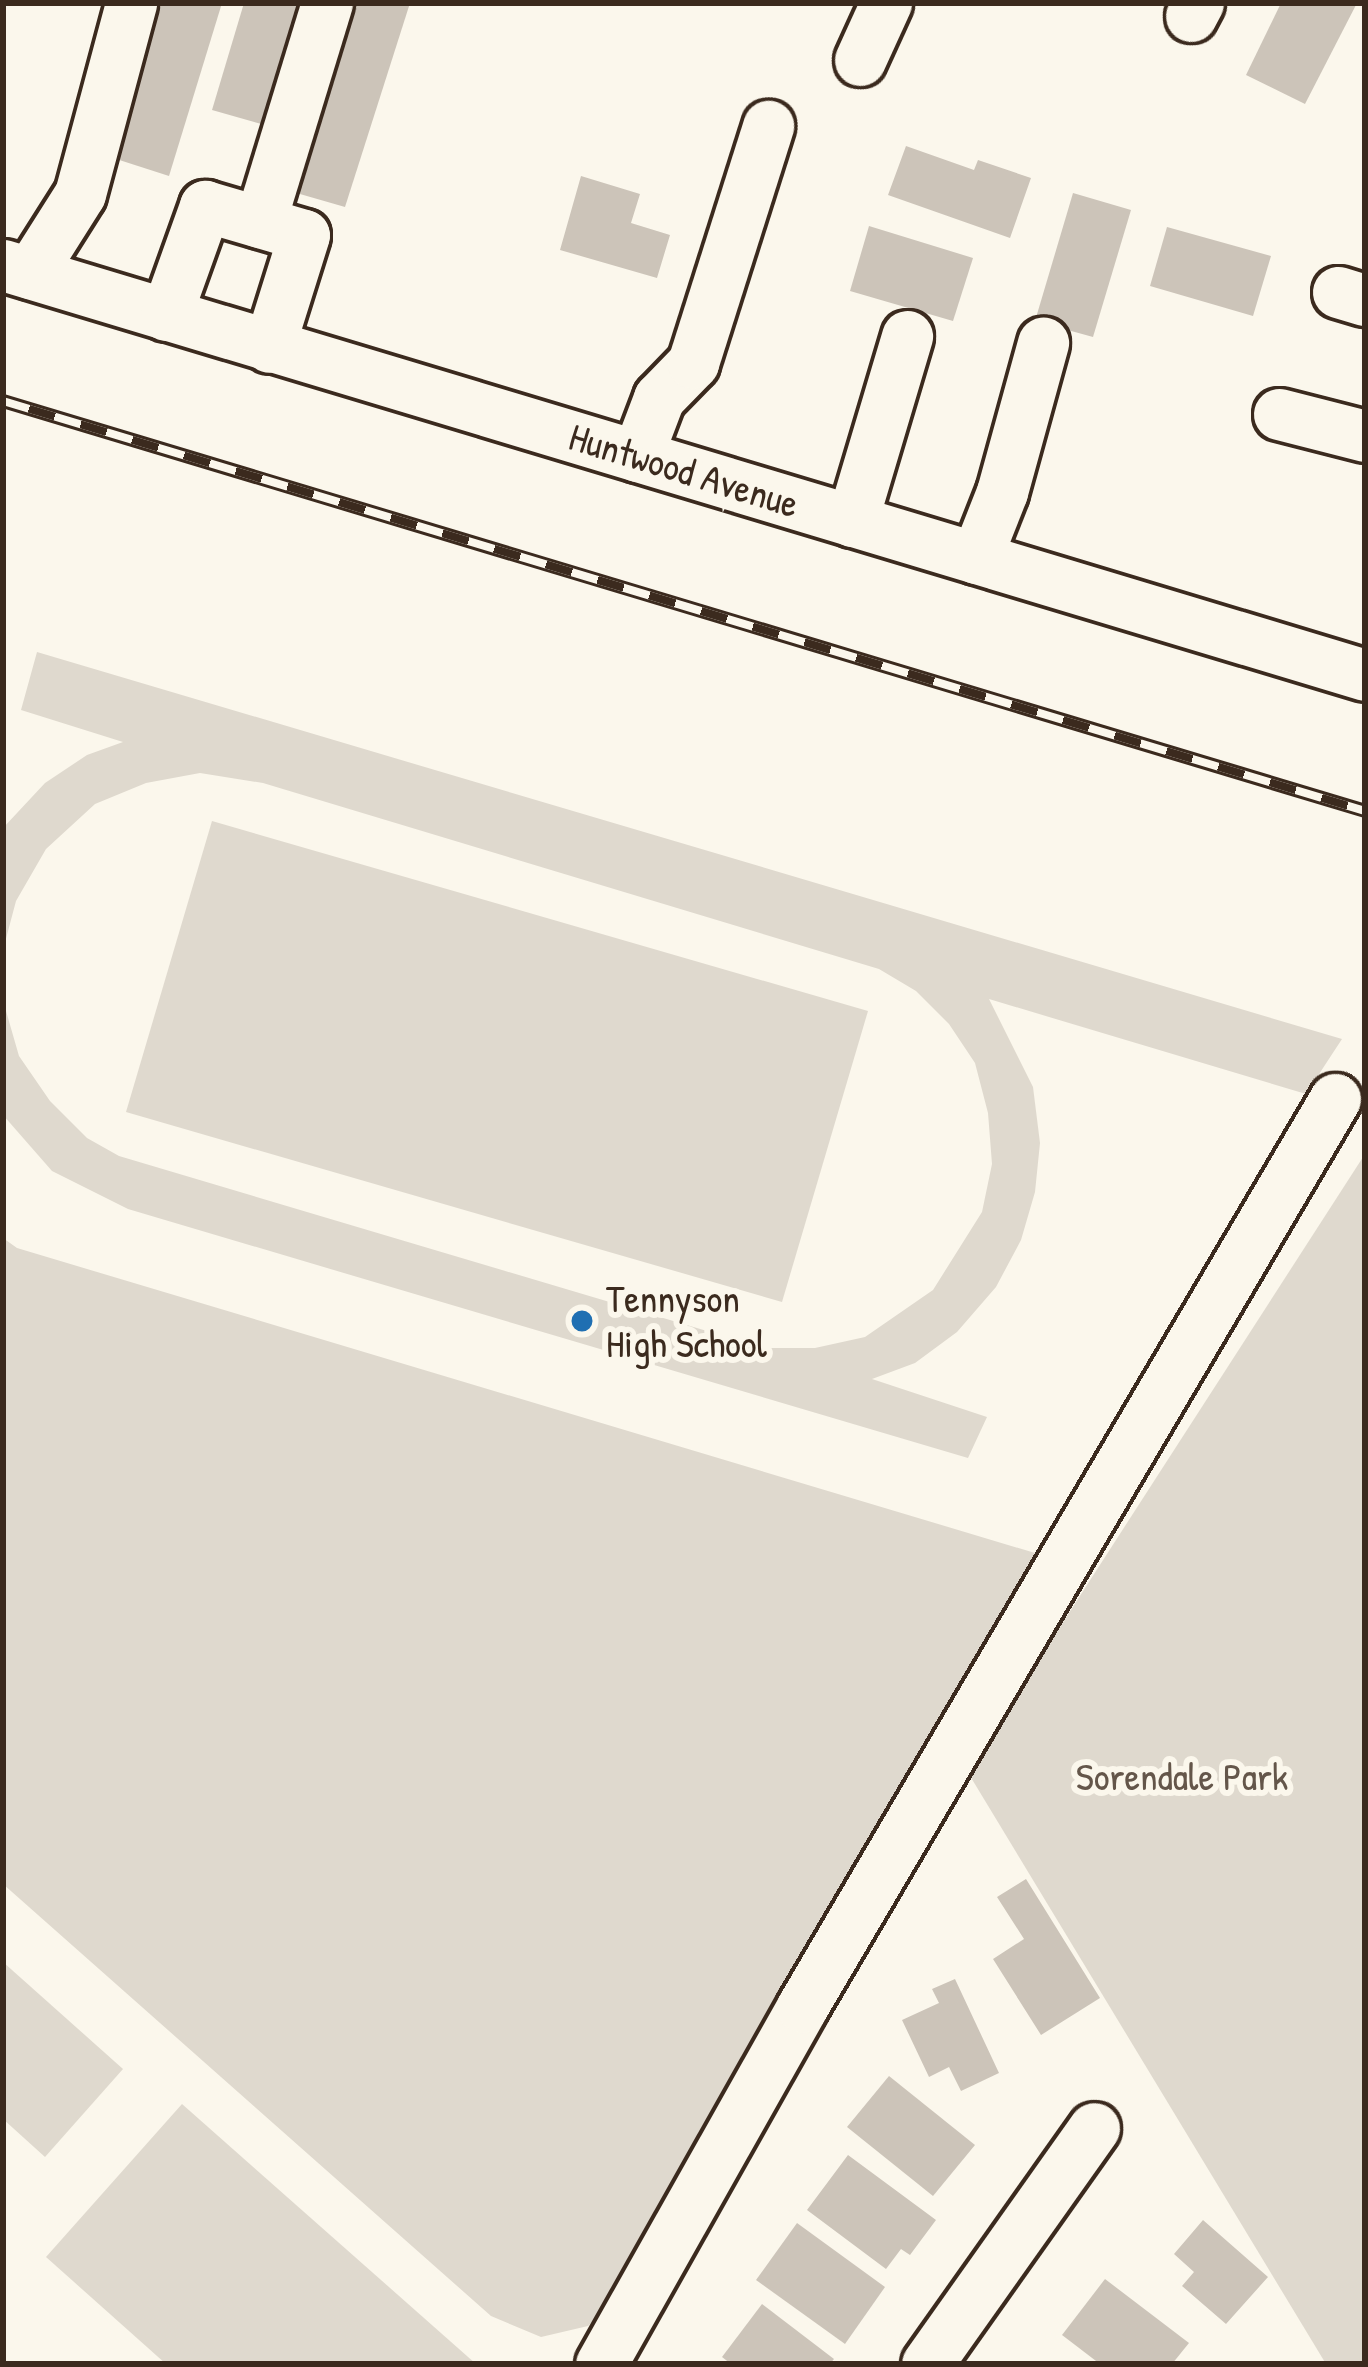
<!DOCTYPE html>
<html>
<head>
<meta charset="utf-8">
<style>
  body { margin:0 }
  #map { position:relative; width:1368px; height:2367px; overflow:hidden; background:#fbf7ec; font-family:"Patrick Hand",sans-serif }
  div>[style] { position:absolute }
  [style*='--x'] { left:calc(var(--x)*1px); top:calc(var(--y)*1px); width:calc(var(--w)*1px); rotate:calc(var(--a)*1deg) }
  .green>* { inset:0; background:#dfd9ce }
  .building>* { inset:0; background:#ccc4b9 }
  .roads { filter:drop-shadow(3px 0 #3b2a1e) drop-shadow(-3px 0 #3b2a1e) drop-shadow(0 3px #3b2a1e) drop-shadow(0 -3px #3b2a1e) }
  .minor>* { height:51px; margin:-25.5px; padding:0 25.5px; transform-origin:25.5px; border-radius:25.5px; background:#fbf7ec }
  .rail>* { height:14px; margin-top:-7px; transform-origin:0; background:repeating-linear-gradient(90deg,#fbf7ec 0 27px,#3b2a1e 0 54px); box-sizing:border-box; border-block:3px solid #3b2a1e }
  .dots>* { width:33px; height:33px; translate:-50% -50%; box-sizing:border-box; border:6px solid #fbf7ec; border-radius:50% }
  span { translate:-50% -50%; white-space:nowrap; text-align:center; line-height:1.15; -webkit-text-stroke:12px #fbf7ec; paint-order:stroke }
  .street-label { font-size:39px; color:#3b2a1e }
  .poi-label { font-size:39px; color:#3b2a1e }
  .left { translate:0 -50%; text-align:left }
  .park-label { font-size:39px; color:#64564a }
  .frame { position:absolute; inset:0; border:6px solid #3b2a1e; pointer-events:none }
</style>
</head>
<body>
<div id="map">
  <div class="green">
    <i style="clip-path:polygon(37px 652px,1342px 1039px,1306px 1094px,989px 999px,1033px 1087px,1040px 1143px,1035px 1192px,1021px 1240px,996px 1287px,957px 1332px,915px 1363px,872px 1379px,987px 1417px,968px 1458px,128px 1209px,52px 1171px,3px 1115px,3px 968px,4px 1004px,19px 1056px,50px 1101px,87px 1138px,119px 1156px,764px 1348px,815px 1348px,865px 1337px,933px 1290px,982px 1212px,992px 1164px,988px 1113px,975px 1063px,949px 1024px,916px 991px,879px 969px,263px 783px,200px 773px,146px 783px,95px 804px,46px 849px,16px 901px,3px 950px,3px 828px,45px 783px,87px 755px,123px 742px,21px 710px)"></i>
    <i style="clip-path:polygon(212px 821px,868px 1011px,782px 1302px,126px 1112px)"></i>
    <i style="clip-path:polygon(1365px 1154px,1365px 2364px,1326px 2364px,967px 1771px)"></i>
    <i style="clip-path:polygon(3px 1238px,17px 1248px,1045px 1556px,606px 2308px,588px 2326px,541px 2337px,491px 2316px,3px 1884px)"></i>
    <i style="clip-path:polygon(3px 1962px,123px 2069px,45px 2157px,3px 2119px)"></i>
    <i style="clip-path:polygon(182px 2104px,476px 2364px,166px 2364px,46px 2257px)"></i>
  </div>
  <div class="building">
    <i style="clip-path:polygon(157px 3px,222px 3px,169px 176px,110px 157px)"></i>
    <i style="clip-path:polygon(244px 3px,302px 3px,265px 125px,212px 110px)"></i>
    <i style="clip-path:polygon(352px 3px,410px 3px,345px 207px,293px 192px)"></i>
    <i style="clip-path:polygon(1281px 3px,1357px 3px,1305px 104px,1246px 75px)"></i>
    <i style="clip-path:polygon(906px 146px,974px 170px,978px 160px,1031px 178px,1010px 238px,888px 195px)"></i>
    <i style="clip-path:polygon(581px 176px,640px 194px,631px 223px,670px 235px,657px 278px,560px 250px)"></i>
    <i style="clip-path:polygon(1073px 193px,1131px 210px,1093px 337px,1035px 321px)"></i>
    <i style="clip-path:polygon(869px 226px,973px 258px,953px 321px,850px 291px)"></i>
    <i style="clip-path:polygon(1167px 227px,1271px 256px,1253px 316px,1150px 286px)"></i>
    <i style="clip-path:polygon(1026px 1879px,1100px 1998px,1041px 2035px,993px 1959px,1024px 1939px,997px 1897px)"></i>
    <i style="clip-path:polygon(955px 1979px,999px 2073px,961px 2091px,949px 2067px,929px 2077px,902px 2020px,939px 2003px,932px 1989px)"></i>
    <i style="clip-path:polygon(889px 2076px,975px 2145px,933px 2196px,847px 2127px)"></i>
    <i style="clip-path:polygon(848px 2155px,936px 2220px,910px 2255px,901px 2249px,886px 2269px,807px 2210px)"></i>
    <i style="clip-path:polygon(1203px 2220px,1268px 2277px,1226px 2324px,1182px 2286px,1194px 2272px,1174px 2254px)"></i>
    <i style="clip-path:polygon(797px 2223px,885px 2287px,845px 2344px,756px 2280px)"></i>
    <i style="clip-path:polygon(1105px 2279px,1189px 2343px,1172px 2364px,1100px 2364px,1062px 2335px)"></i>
    <i style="clip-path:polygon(762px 2304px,834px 2359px,830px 2364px,731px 2364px,722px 2357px)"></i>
  </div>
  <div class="roads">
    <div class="minor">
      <i style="--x:1191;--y:16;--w:15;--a:-62"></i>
      <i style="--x:860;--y:60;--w:63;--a:-65.5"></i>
      <i style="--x:260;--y:222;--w:229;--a:-73"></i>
      <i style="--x:3;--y:265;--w:1422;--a:16.75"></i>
      <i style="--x:30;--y:273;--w:93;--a:-57.7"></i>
      <i style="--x:80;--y:194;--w:198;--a:-75"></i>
      <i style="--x:1338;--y:292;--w:28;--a:17"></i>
      <i style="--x:166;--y:315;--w:116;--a:-70.3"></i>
      <i style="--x:205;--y:206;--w:103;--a:16.3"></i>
      <i style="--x:304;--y:235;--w:117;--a:107.4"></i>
      <i style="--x:1279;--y:414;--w:89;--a:14.3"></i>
      <i style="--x:637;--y:456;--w:62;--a:-69.2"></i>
      <i style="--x:659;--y:398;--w:49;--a:-45.8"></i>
      <i style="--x:693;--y:363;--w:249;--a:-72.4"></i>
      <i style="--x:852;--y:521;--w:193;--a:-73.4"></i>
      <i style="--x:976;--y:558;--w:71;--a:-68.5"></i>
      <i style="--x:1002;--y:492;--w:155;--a:-74.6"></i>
      <i style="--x:601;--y:2364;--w:410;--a:-60.6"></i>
      <i style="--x:802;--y:2007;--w:1053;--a:-59.59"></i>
      <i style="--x:927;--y:2364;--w:289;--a:-54.7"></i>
    </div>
  </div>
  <div class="rail">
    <i style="--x:3;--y:401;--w:1422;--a:16.75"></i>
  </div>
  <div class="dots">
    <i style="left:582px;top:1321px;background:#1f6fb2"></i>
  </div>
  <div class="street-label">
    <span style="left:684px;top:470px;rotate:17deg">Huntwood Avenue</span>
  </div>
  <div class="poi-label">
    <span class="left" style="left:606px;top:1321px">Tennyson<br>High School</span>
  </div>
  <div class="park-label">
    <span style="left:1182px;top:1776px">Sorendale Park</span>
  </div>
  <div class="frame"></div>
</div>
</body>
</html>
